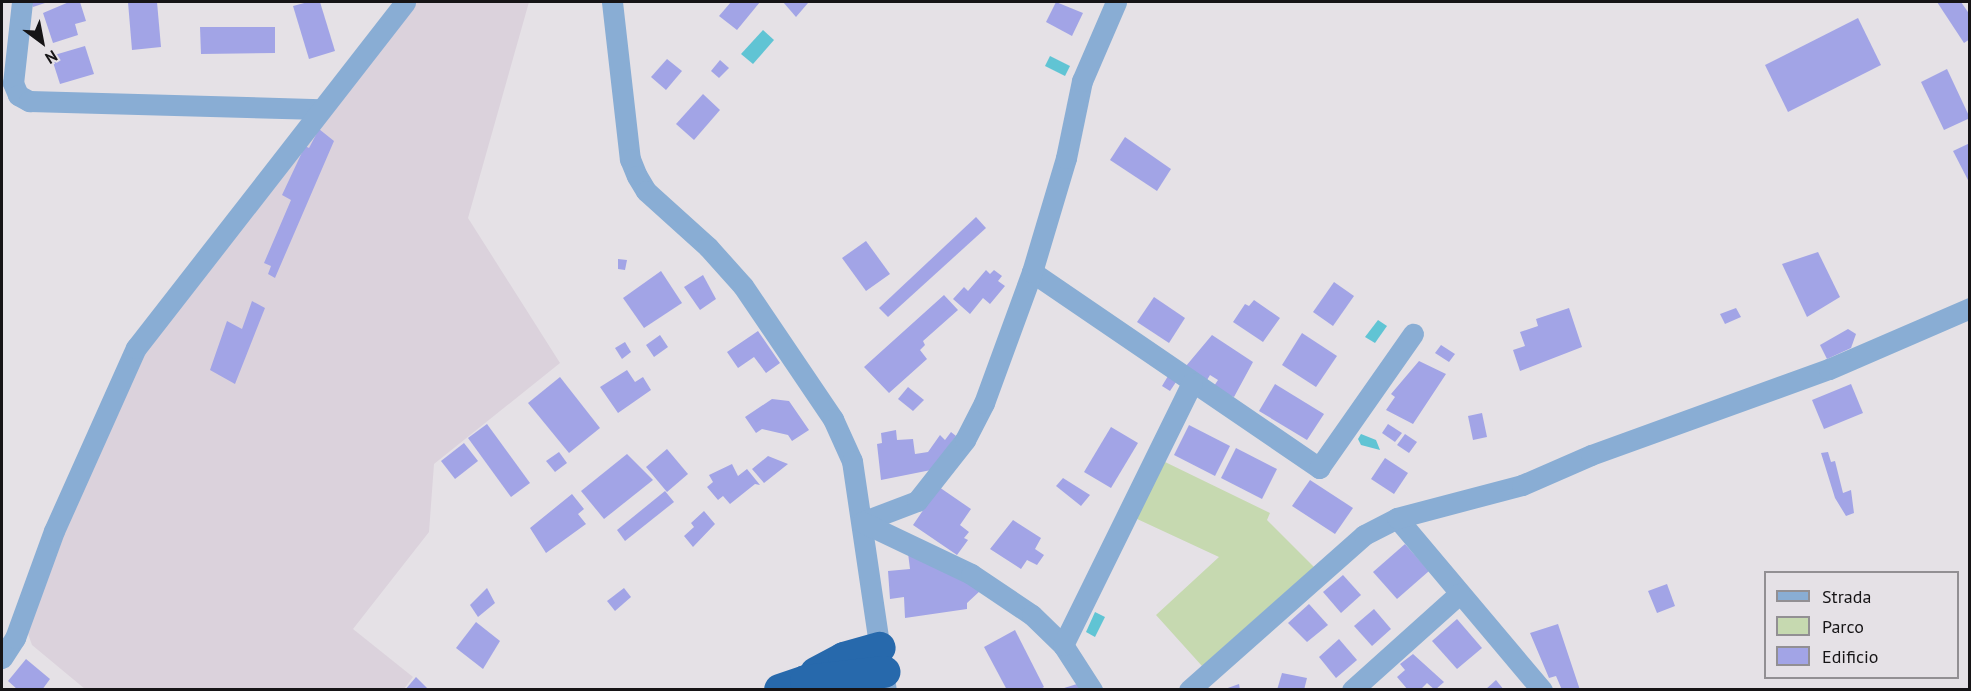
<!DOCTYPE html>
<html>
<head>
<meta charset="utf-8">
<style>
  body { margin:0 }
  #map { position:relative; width:1971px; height:691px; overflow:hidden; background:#e5e1e6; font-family:"PT Sans",sans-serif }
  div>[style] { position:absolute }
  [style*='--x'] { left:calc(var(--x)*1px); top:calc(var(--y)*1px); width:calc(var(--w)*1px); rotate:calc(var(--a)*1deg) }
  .built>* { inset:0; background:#dbd2dc }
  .green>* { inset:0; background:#c6d9b0 }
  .water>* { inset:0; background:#60c4d4 }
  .building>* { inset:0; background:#a2a4e6 }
  .minor>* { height:21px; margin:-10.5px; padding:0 10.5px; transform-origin:10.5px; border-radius:10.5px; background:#89add4 }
  .highway>* { height:32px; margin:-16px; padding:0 16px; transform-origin:16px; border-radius:16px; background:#2769ac }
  span { translate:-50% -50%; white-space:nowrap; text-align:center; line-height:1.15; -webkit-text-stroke:6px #e5e1e6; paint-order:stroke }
  .frame { position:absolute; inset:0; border:3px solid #161416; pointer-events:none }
  .legend { position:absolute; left:1764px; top:571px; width:195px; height:108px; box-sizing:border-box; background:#e5e1e6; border:2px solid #928f93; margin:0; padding:8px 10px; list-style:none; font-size:18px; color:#161416 }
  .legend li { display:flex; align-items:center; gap:12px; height:30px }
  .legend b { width:30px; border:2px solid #928f93 }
  .north { position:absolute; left:12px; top:12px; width:60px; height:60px; -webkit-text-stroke:4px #e5e1e6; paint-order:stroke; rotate:148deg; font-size:16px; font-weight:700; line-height:24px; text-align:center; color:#161416 }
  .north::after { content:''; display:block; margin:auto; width:21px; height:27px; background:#161416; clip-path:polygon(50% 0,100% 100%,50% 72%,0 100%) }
</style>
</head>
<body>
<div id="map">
  <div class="built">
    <i style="clip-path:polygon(414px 2px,529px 2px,468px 218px,560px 363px,434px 464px,429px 532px,353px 629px,413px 677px,404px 689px,85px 689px,32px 645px,27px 631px,73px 505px,151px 339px)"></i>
  </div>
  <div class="green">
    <i style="clip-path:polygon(1163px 461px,1270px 513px,1267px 520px,1314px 567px,1202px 666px,1156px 615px,1219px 557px,1135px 518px)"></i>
  </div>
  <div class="water">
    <i style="clip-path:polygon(763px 30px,774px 40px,753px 64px,741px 54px)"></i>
    <i style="clip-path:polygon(1050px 56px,1070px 66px,1065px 76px,1045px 66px)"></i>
    <i style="clip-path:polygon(1378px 320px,1387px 326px,1375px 343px,1365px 337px)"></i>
    <i style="clip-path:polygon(1361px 434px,1376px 440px,1380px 450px,1361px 445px,1358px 439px)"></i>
    <i style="clip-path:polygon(1095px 612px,1105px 617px,1095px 637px,1086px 632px)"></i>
  </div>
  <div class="building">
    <i style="clip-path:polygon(31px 2px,48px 2px,33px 7px)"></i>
    <i style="clip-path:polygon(69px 2px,80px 2px,86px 21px,75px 24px,78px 35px,53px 43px,43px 13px)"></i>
    <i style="clip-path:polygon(128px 2px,157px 2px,161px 47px,132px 50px)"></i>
    <i style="clip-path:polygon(308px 2px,320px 2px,335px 51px,309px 59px,293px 6px)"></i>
    <i style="clip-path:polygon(731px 2px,760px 2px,737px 30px,719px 16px)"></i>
    <i style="clip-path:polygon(783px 2px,806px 2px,808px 3px,796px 17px)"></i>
    <i style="clip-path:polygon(1056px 2px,1083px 13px,1072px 36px,1046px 22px)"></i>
    <i style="clip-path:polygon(1937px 2px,1961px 2px,1970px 15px,1970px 39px,1964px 43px)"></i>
    <i style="clip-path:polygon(1858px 18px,1881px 65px,1788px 112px,1765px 65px)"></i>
    <i style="clip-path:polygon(200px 27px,275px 27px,275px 53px,201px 54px)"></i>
    <i style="clip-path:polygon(85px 46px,94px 74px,60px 84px,51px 56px)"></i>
    <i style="clip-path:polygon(667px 59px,682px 71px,666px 90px,651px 77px)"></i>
    <i style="clip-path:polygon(720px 60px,729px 68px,719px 78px,711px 71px)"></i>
    <i style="clip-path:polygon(1947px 69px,1970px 118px,1944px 130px,1921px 82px)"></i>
    <i style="clip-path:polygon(703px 94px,720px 110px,694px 140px,676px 124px)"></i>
    <i style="clip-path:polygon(319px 129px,334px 141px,275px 278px,268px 274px,271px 266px,264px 263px,291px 200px,282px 195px,305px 146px,309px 148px)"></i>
    <i style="clip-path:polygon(1125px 137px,1171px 169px,1157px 191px,1110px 160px)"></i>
    <i style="clip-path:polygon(1970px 143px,1970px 184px,1953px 151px)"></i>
    <i style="clip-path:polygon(976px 217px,986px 228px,888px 317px,879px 308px)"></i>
    <i style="clip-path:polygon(866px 241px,890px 274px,866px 291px,842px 258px)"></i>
    <i style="clip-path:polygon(1818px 252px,1840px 297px,1807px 317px,1782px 264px)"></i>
    <i style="clip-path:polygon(618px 259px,627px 260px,625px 270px,618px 269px)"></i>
    <i style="clip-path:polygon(986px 270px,990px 274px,994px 270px,1002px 276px,998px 281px,1005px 286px,990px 304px,983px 298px,970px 314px,953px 299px,964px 287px,968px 291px)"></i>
    <i style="clip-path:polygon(661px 271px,682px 303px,644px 328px,623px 298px)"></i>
    <i style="clip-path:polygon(703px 275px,716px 299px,700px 310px,684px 287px)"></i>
    <i style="clip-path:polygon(1334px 282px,1354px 296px,1333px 326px,1313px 312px)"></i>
    <i style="clip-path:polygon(944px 295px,958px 310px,923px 341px,925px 345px,920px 350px,927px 359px,889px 393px,864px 367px)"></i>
    <i style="clip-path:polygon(1154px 297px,1185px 318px,1169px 343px,1137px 322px)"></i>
    <i style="clip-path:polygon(1254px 300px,1280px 318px,1263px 342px,1233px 322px,1245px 304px,1249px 306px)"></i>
    <i style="clip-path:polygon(252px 301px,265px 308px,235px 384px,210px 370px,227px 321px,242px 329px)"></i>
    <i style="clip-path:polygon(1569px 308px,1582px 347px,1520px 371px,1513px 350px,1525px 346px,1520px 332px,1538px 326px,1536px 319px)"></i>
    <i style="clip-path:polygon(1736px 308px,1741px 317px,1725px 324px,1720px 314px)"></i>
    <i style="clip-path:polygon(1848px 329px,1856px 334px,1851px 348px,1827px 359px,1820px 345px)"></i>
    <i style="clip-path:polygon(758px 331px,780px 363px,766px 373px,754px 357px,738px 368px,727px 352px)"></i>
    <i style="clip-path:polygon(1302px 333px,1337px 356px,1316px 387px,1282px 365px)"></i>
    <i style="clip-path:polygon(660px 335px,668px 347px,654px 357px,646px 345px)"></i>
    <i style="clip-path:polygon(1212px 335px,1253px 362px,1234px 397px,1212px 389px,1218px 380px,1210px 375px,1207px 380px,1186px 366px)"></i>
    <i style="clip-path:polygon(625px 342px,631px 352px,622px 359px,615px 348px)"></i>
    <i style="clip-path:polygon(1441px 345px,1455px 354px,1449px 362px,1435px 353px)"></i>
    <i style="clip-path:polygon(1419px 361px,1446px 374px,1413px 424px,1386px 410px,1395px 397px,1391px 394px)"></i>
    <i style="clip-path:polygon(627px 370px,635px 382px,643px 377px,651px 390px,618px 413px,600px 387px)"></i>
    <i style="clip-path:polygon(1168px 376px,1176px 382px,1170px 391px,1162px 386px)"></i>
    <i style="clip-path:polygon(560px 377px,600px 428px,569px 453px,528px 403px)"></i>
    <i style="clip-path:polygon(1275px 384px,1324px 414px,1307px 440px,1259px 411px)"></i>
    <i style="clip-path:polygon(1851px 384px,1863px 413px,1824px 429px,1812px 400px)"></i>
    <i style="clip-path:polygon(908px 387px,924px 400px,913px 411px,898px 399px)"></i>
    <i style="clip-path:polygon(772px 399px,789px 401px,809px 430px,792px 441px,788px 435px,762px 429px,756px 433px,745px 417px)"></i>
    <i style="clip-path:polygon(1482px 413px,1487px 437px,1473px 440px,1468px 416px)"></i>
    <i style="clip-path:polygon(487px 424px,530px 483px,511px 497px,468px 438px)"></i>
    <i style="clip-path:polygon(1388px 424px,1402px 433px,1395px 442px,1382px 433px)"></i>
    <i style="clip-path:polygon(1189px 425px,1230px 446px,1215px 476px,1174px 455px)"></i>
    <i style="clip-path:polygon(1111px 427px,1138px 443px,1111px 488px,1084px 472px)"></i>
    <i style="clip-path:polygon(896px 430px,897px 440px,913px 439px,915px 454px,928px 452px,940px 435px,945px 440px,951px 432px,956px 436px,931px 470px,881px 480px,877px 444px,882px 443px,881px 433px)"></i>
    <i style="clip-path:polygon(1405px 434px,1417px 442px,1409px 453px,1397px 445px)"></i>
    <i style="clip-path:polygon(464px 443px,478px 461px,455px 479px,441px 461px)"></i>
    <i style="clip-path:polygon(1236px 448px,1277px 469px,1262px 499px,1221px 478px)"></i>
    <i style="clip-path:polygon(667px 449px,688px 474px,667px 492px,646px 467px)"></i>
    <i style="clip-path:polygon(559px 452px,567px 463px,555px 472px,546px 461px)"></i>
    <i style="clip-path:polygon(1828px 452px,1831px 462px,1835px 461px,1843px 493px,1851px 490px,1854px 513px,1846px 516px,1835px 498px,1821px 453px)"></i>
    <i style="clip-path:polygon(627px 454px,653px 480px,604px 519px,581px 491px)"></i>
    <i style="clip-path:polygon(768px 456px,788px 464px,764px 483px,752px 469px)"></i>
    <i style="clip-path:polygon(1385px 458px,1408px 473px,1394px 494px,1371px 479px)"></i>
    <i style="clip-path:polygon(732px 464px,738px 476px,747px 469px,760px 485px,755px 484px,730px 504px,723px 496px,718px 500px,707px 487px,713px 482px,709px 475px)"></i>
    <i style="clip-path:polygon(1063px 478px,1090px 495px,1081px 506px,1056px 486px)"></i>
    <i style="clip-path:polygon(1310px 480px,1353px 508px,1335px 534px,1292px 506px)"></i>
    <i style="clip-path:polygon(939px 487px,971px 509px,960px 525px,969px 532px,964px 538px,968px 540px,957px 555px,913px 525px)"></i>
    <i style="clip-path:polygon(665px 491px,674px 502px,625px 541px,617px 530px)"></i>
    <i style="clip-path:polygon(572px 494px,584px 509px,578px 514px,586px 524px,546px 553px,530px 528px)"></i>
    <i style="clip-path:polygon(704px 511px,715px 524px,693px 547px,684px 536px,694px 527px,691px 523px)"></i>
    <i style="clip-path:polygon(1013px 520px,1041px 538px,1035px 549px,1044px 555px,1037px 565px,1027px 560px,1021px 569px,990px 549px)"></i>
    <i style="clip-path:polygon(1405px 544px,1429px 571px,1397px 599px,1373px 572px)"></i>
    <i style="clip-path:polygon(908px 553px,981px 590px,967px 603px,967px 609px,905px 618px,904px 597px,890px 599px,888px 571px,910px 569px)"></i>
    <i style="clip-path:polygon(1343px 575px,1361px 595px,1341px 613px,1323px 592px)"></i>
    <i style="clip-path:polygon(1667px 584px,1675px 606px,1657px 613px,1648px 591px)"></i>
    <i style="clip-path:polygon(487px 588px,495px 603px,478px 617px,470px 605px)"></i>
    <i style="clip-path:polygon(624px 588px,631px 597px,615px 611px,607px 601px)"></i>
    <i style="clip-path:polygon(1309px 604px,1328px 625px,1307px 642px,1288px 623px)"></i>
    <i style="clip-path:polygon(1374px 609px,1391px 629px,1372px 646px,1354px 626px)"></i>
    <i style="clip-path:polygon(1457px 619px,1482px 648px,1457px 669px,1432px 641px)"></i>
    <i style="clip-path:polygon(476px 622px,500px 641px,483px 669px,456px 648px)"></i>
    <i style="clip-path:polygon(1558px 624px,1580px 690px,1562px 690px,1556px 676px,1549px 678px,1530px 633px)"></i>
    <i style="clip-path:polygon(1015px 630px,1044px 687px,1039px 690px,1007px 690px,984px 647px)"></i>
    <i style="clip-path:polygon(1339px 639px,1357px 660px,1336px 678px,1319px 657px)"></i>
    <i style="clip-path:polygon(1413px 654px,1444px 682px,1435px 690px,1427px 683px,1420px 690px,1408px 690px,1397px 677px,1405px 670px,1400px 664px)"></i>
    <i style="clip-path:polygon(26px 659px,50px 679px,42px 690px,18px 690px,8px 681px)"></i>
    <i style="clip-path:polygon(1282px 673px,1307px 678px,1304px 690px,1277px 690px)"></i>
    <i style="clip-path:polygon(416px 677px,429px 690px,405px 690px)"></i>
    <i style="clip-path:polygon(1496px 680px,1504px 690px,1485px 690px)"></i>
    <i style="clip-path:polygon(1077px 684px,1080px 690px,1061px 690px,1061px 689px)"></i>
    <i style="clip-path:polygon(1239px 684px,1240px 690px,1225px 690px,1225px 689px)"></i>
  </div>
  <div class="minor">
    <i style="--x:22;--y:2;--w:81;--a:96.3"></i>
    <i style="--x:13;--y:83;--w:13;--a:67"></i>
    <i style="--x:18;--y:95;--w:13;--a:29"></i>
    <i style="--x:29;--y:101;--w:291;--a:1.6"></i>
    <i style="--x:612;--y:2;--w:158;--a:83.5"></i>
    <i style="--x:630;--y:159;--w:18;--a:68"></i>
    <i style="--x:637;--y:176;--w:17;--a:59"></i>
    <i style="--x:646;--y:191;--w:84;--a:42.1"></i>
    <i style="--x:708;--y:247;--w:52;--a:48.1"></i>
    <i style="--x:743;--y:286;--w:161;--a:55.9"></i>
    <i style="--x:833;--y:419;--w:46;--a:65.7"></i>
    <i style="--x:852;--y:461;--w:232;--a:81.6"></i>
    <i style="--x:1032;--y:272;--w:348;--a:34.3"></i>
    <i style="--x:1319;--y:468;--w:164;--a:-55"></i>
    <i style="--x:1397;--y:518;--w:225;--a:49.9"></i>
    <i style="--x:862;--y:522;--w:59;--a:-20.9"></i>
    <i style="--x:917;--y:501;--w:78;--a:-51.8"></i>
    <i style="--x:965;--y:440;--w:42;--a:-62.8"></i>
    <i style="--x:984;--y:403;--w:140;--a:-69.9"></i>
    <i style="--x:1032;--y:272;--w:119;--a:-73.4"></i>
    <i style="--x:1066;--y:158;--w:79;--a:-78.3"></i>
    <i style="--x:1082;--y:81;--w:86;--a:-66.7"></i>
    <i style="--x:862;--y:522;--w:121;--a:25.5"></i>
    <i style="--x:971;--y:574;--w:73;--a:33.9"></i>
    <i style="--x:1032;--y:615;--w:43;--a:44.1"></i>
    <i style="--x:1063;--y:645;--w:54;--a:57.2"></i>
    <i style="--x:1063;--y:645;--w:292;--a:-63.8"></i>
    <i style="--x:2;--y:658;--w:24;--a:-57"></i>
    <i style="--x:15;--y:638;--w:114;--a:-70"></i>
    <i style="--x:54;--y:531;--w:201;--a:-65.9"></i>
    <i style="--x:136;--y:348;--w:438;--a:-52.1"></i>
    <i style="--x:1189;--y:690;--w:234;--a:-41.5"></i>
    <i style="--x:1364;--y:535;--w:37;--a:-27"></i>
    <i style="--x:1397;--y:518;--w:129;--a:-14.8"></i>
    <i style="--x:1522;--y:485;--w:75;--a:-23.5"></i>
    <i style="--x:1591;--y:455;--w:253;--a:-19.9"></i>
    <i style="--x:1829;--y:369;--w:154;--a:-23.4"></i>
    <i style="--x:1352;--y:690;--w:144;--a:-41.9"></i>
  </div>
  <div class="highway">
    <i style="--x:816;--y:673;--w:32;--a:-28"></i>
    <i style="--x:844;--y:658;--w:37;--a:-16"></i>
    <i style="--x:780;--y:690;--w:28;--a:-19"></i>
    <i style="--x:806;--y:681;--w:79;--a:-6.6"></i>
  </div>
  <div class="frame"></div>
  <ul class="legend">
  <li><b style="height:8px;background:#89add4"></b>Strada</li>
  <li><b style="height:16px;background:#c6d9b0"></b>Parco</li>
  <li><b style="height:16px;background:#a2a4e6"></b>Edificio</li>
  </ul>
  <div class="north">N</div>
</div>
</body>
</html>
